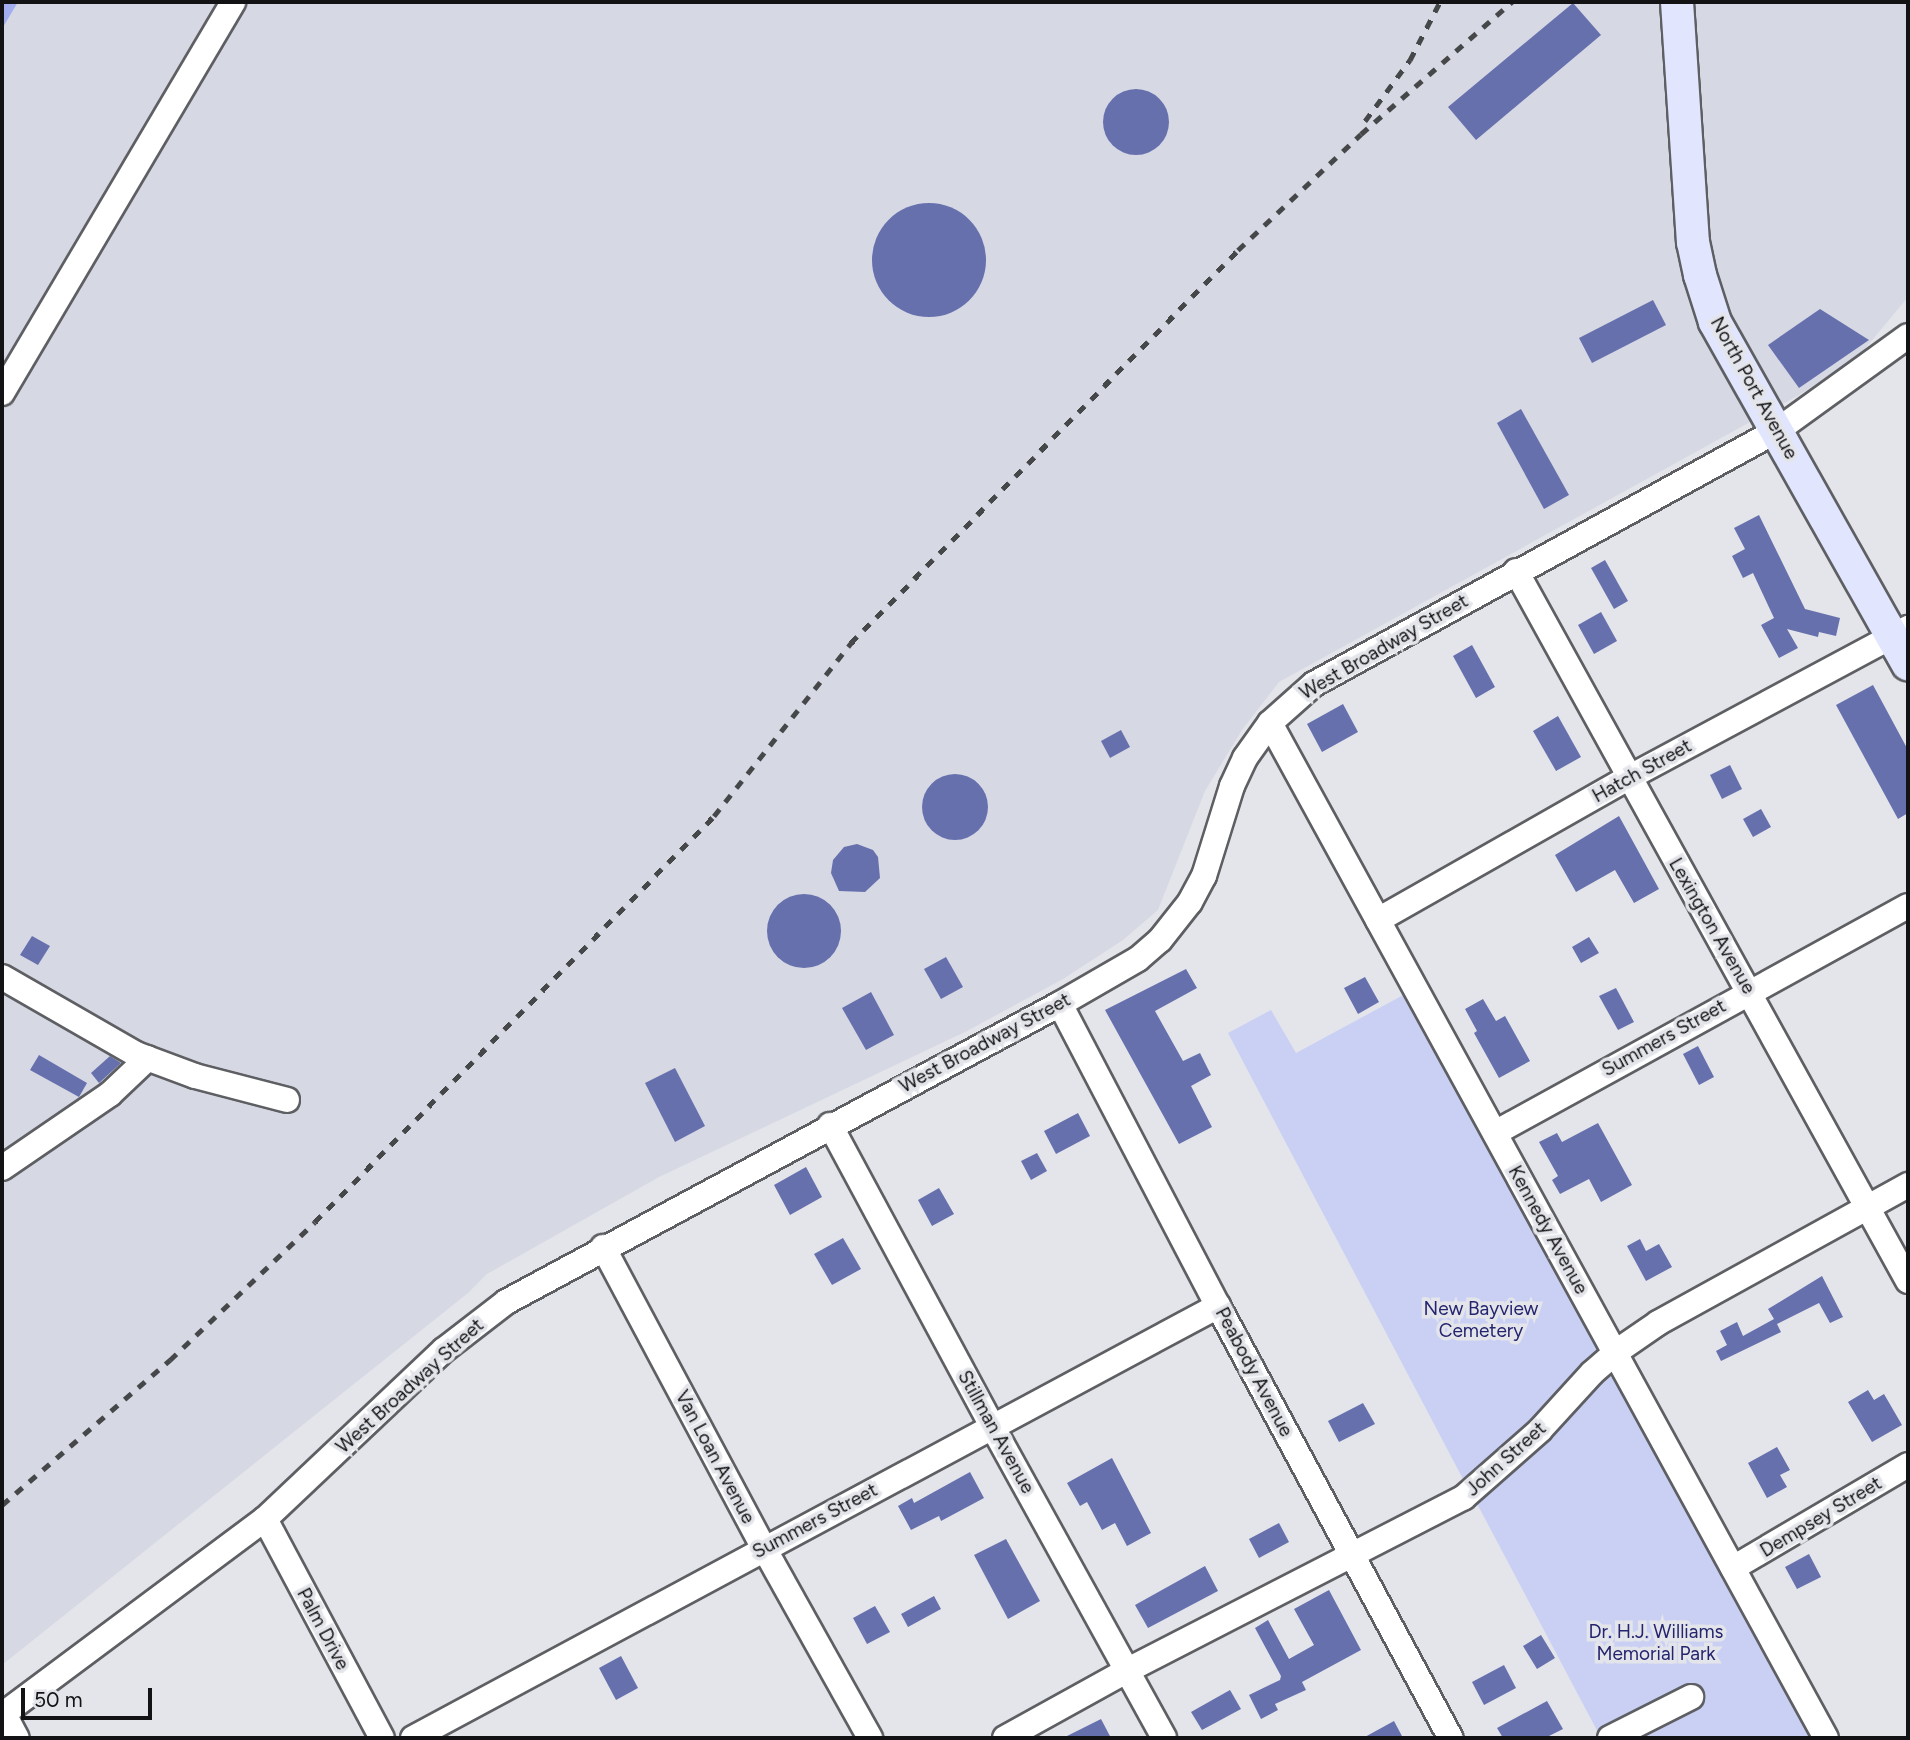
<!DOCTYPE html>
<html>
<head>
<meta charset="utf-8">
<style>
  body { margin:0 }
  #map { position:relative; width:1910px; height:1740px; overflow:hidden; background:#e4e5ea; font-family:Figtree,sans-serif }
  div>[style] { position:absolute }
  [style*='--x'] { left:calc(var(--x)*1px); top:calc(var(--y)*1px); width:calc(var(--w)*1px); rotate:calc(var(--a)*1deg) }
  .built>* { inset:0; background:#d6d8e4 }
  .green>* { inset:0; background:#c9d0f4 }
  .water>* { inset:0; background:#a3aef0 }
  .building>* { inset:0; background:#6670ad }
  .round { border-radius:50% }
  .roads { filter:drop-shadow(2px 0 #5e5f63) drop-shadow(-2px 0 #5e5f63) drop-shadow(0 2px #5e5f63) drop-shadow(0 -2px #5e5f63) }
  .minor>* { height:24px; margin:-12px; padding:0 12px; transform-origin:12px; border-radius:12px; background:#fff }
  .major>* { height:32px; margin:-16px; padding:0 16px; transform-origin:16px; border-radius:16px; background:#e1e6fe }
  .rail>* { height:5px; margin-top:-2.5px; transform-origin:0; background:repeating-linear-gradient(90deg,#464749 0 9px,transparent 0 18px) }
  span { translate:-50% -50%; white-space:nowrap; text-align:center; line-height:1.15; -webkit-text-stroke:7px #e4e5ea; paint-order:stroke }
  .street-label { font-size:19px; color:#131315 }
  .park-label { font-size:19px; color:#24246f }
  .frame { position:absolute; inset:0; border:4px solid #131315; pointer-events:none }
  .scale { position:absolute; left:21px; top:1688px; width:131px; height:32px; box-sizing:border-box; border:4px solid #131315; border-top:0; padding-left:9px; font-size:21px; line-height:24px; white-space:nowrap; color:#131315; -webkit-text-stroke:5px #e4e5ea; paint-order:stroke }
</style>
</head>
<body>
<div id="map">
  <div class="built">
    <i style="clip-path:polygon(18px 2px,1908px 2px,1908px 297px,1859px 356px,1799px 395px,1279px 682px,1242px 730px,1205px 791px,1158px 910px,1123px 940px,1063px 979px,967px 1031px,659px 1177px,487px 1274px,468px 1293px,2px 1665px,2px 29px)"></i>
  </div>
  <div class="green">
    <i style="clip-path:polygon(1407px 993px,1598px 1344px,1596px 1353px,1518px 1435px,1463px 1479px,1228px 1033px,1271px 1010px,1296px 1053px)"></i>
    <i style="clip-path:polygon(1611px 1377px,1617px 1379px,1814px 1738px,1601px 1738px,1474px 1498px,1516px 1468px,1604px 1378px)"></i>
  </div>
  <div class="water">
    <i style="clip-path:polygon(2px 2px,18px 2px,2px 29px)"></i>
  </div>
  <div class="building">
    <i style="clip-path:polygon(1573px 3px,1601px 35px,1476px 140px,1448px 107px)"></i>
    <i class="round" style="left:1103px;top:89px;width:66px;height:66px"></i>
    <i class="round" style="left:872px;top:203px;width:114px;height:114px"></i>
    <i style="clip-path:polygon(1653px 300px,1666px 325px,1592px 363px,1579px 338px)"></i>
    <i style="clip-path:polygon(1820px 309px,1869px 340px,1799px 388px,1768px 345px)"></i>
    <i style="clip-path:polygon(1521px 409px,1569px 495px,1544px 509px,1497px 423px)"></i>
    <i style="clip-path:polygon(1759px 515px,1805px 609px,1840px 618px,1836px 636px,1819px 632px,1818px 637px,1787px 629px,1798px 648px,1779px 658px,1761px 625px,1774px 618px,1753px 573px,1743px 578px,1732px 556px,1745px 549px,1734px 528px)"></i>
    <i style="clip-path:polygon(1605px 560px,1628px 601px,1614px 609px,1591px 568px)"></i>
    <i style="clip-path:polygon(1601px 612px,1617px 641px,1594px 654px,1578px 625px)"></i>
    <i style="clip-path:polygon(1472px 645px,1495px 687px,1476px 698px,1453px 656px)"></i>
    <i style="clip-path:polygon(1873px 685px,1908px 750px,1908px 813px,1898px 819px,1836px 705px)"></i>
    <i style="clip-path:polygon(1343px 704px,1358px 732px,1322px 752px,1307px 724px)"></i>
    <i style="clip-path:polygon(1558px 716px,1581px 757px,1556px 771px,1533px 731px)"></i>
    <i style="clip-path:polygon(1121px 730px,1130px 747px,1110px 758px,1101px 741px)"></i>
    <i style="clip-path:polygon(1730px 765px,1742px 789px,1722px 799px,1710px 775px)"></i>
    <i class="round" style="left:922px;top:774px;width:66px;height:66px"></i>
    <i style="clip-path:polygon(1761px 809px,1771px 827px,1753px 837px,1743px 819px)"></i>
    <i style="clip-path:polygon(1619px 816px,1659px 889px,1634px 903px,1615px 870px,1576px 892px,1555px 855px)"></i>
    <i style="clip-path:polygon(857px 844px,873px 850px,878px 857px,880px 878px,865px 892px,839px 891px,831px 873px,833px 860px,844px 847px)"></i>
    <i class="round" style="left:767px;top:894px;width:74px;height:74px"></i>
    <i style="clip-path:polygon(32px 936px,50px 946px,38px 965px,20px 955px)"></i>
    <i style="clip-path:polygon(1589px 937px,1599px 953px,1581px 963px,1572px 947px)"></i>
    <i style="clip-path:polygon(946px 957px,963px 987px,941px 999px,924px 969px)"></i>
    <i style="clip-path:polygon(1186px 969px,1197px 988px,1155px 1011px,1183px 1061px,1200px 1053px,1211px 1075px,1191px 1086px,1212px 1127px,1179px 1144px,1105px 1010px)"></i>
    <i style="clip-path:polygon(1365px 977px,1379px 1002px,1358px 1014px,1344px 988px)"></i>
    <i style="clip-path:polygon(1616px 988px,1634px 1022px,1618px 1030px,1599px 996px)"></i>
    <i style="clip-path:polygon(871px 992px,894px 1035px,866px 1050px,842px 1008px)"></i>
    <i style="clip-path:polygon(1483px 999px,1496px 1021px,1505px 1016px,1530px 1061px,1499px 1078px,1474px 1033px,1477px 1031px,1465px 1009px)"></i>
    <i style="clip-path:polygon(1698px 1046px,1714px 1077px,1699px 1085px,1683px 1054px)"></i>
    <i style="clip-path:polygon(39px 1055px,87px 1083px,79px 1097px,30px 1070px)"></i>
    <i style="clip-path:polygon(110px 1056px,121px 1063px,99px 1083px,91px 1073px)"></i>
    <i style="clip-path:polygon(675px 1068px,705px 1126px,675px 1142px,645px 1083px)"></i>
    <i style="clip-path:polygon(1078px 1113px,1090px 1136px,1056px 1154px,1044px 1131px)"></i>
    <i style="clip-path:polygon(1598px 1123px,1632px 1185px,1601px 1202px,1589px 1179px,1560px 1194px,1552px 1180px,1558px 1176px,1539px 1142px,1557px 1133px,1562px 1142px)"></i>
    <i style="clip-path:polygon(1037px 1153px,1047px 1171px,1031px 1180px,1021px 1161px)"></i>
    <i style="clip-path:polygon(806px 1167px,822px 1197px,790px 1215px,774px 1185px)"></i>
    <i style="clip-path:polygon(939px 1188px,954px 1214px,932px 1226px,918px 1200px)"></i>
    <i style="clip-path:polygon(843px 1238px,861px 1269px,832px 1285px,814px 1254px)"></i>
    <i style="clip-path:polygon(1640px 1239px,1646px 1251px,1659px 1244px,1672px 1267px,1646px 1281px,1627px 1246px)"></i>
    <i style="clip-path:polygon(1822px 1276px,1843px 1317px,1830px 1323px,1819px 1303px,1777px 1324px,1781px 1332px,1721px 1361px,1716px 1351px,1727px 1345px,1720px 1331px,1737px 1322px,1743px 1336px,1774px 1319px,1768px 1309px)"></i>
    <i style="clip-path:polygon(1868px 1390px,1874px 1400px,1884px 1394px,1902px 1425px,1872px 1442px,1848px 1402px)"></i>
    <i style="clip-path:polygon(1363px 1403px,1375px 1424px,1339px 1442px,1328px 1421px)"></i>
    <i style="clip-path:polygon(1777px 1447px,1790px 1470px,1780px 1475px,1787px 1487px,1767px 1498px,1748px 1463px)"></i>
    <i style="clip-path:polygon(1112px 1458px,1151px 1533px,1127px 1546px,1115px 1523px,1102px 1530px,1087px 1502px,1080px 1506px,1067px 1483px)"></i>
    <i style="clip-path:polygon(970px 1472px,984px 1498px,941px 1521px,939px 1516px,911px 1530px,898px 1506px,912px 1498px,914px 1503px)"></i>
    <i style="clip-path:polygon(1279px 1523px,1289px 1542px,1259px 1558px,1249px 1539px)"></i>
    <i style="clip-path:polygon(1006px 1539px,1040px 1601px,1008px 1619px,974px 1555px)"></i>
    <i style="clip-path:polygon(1809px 1554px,1821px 1577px,1797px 1589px,1785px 1567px)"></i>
    <i style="clip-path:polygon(1205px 1566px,1218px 1591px,1148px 1628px,1135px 1605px)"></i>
    <i style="clip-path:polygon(1329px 1590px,1361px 1650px,1302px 1682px,1306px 1690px,1275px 1704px,1278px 1710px,1261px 1719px,1249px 1695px,1280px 1680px,1281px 1676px,1255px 1628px,1268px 1620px,1289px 1659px,1314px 1645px,1294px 1609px)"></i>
    <i style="clip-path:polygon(934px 1596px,941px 1609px,908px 1627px,901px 1614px)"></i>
    <i style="clip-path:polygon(875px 1606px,890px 1632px,867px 1644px,853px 1618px)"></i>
    <i style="clip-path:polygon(1541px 1635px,1555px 1658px,1537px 1669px,1523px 1646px)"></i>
    <i style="clip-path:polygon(621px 1656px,638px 1688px,616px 1700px,599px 1668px)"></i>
    <i style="clip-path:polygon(1504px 1665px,1516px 1688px,1484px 1705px,1472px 1682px)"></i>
    <i style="clip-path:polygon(1230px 1690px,1241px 1709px,1202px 1730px,1191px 1712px)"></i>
    <i style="clip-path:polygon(1547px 1701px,1563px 1729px,1545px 1738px,1503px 1738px,1497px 1728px)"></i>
    <i style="clip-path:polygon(1101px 1719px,1111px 1738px,1063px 1738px)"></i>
    <i style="clip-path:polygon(1394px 1721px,1403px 1738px,1363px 1738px)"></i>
  </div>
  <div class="roads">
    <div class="minor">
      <i style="--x:2;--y:393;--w:454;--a:-59.4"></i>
      <i style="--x:1516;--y:571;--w:811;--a:61.1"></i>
      <i style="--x:1270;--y:723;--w:1157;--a:61.29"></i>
      <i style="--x:1378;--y:920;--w:288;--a:-29.6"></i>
      <i style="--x:1628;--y:778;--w:318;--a:-28.2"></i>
      <i style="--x:2;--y:977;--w:155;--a:29.9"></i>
      <i style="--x:136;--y:1054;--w:63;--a:20.4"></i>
      <i style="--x:195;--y:1076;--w:95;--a:14.6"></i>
      <i style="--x:1060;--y:1004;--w:341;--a:62.4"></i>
      <i style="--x:1218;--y:1306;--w:491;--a:61.7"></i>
      <i style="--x:830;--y:1125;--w:342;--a:61.7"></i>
      <i style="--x:992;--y:1426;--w:356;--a:61.1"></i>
      <i style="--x:1495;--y:1133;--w:471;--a:-28.8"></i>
      <i style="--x:2;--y:1168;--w:131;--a:-34.4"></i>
      <i style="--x:110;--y:1094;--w:52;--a:-43.5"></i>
      <i style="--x:603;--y:1247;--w:341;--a:61.9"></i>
      <i style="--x:764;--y:1548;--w:218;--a:60.8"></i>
      <i style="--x:265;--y:1519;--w:248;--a:61.9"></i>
      <i style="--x:1733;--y:1568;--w:203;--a:-30.5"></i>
      <i style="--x:4;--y:1714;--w:27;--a:62"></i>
      <i style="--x:2;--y:1715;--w:328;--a:-36.7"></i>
      <i style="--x:265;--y:1519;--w:246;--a:-43.4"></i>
      <i style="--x:444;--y:1350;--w:78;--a:-37.7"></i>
      <i style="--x:506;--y:1302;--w:629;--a:-28.28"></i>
      <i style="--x:1060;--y:1004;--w:90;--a:-30"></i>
      <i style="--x:1138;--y:959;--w:29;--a:-41"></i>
      <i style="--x:1160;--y:940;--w:48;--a:-51.7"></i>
      <i style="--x:1190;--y:902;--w:30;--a:-62"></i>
      <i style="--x:1204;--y:876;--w:94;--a:-72.7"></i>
      <i style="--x:1232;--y:786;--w:31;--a:-65"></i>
      <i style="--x:1245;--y:758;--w:43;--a:-54.5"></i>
      <i style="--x:1270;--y:723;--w:59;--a:-41.6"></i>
      <i style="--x:1314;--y:684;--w:529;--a:-28.7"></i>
      <i style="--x:1778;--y:430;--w:160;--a:-35.9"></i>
      <i style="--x:413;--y:1738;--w:914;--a:-28.22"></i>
      <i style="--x:1005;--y:1738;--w:141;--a:-28.9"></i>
      <i style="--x:1128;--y:1670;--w:377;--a:-27.2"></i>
      <i style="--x:1463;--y:1498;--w:103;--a:-41.4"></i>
      <i style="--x:1540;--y:1430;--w:77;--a:-47.6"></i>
      <i style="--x:1592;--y:1373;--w:32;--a:-41"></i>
      <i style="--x:1616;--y:1352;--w:51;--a:-34.6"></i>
      <i style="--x:1658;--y:1323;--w:286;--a:-28.9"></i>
      <i style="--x:1610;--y:1738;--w:91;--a:-26.8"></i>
    </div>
    <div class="major">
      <i style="--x:1677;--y:2;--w:241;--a:86.2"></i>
      <i style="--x:1693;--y:242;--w:34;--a:78"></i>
      <i style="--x:1700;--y:275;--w:49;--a:72.3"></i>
      <i style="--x:1715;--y:322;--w:393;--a:60.6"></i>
    </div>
  </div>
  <div class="rail">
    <i style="--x:1365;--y:121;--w:76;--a:-53.6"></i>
    <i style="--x:1410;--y:60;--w:65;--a:-62.7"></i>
    <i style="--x:2;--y:1505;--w:222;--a:-40.8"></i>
    <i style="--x:170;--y:1360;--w:200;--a:-43.6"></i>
    <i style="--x:315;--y:1222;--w:569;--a:-45.5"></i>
    <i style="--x:714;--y:816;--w:221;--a:-51.6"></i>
    <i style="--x:851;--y:643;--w:552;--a:-45.44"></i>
    <i style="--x:1238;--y:250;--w:169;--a:-43.3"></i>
    <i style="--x:1361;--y:134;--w:201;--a:-41.2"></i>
  </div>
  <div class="street-label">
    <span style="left:1754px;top:388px;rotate:61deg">North Port Avenue</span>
    <span style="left:1384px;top:647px;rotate:-30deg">West Broadway Street</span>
    <span style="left:1642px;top:771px;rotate:-29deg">Hatch Street</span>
    <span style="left:1712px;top:926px;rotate:60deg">Lexington Avenue</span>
    <span style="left:1664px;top:1038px;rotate:-29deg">Summers Street</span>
    <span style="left:985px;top:1043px;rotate:-28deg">West Broadway Street</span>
    <span style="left:1548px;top:1230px;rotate:61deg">Kennedy Avenue</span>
    <span style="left:1254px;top:1372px;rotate:62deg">Peabody Avenue</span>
    <span style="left:410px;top:1386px;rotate:-42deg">West Broadway Street</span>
    <span style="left:996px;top:1432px;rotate:61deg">Stillman Avenue</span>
    <span style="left:715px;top:1457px;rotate:62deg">Van Loan Avenue</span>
    <span style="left:1506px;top:1459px;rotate:-42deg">John Street</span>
    <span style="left:1821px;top:1517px;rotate:-31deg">Dempsey Street</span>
    <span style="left:815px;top:1521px;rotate:-28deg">Summers Street</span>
    <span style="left:323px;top:1629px;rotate:62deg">Palm Drive</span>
  </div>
  <div class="park-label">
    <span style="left:1481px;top:1320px">New Bayview<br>Cemetery</span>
    <span style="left:1656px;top:1643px">Dr. H.J. Williams<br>Memorial Park</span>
  </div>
  <div class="frame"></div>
  <div class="scale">50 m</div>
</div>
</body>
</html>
